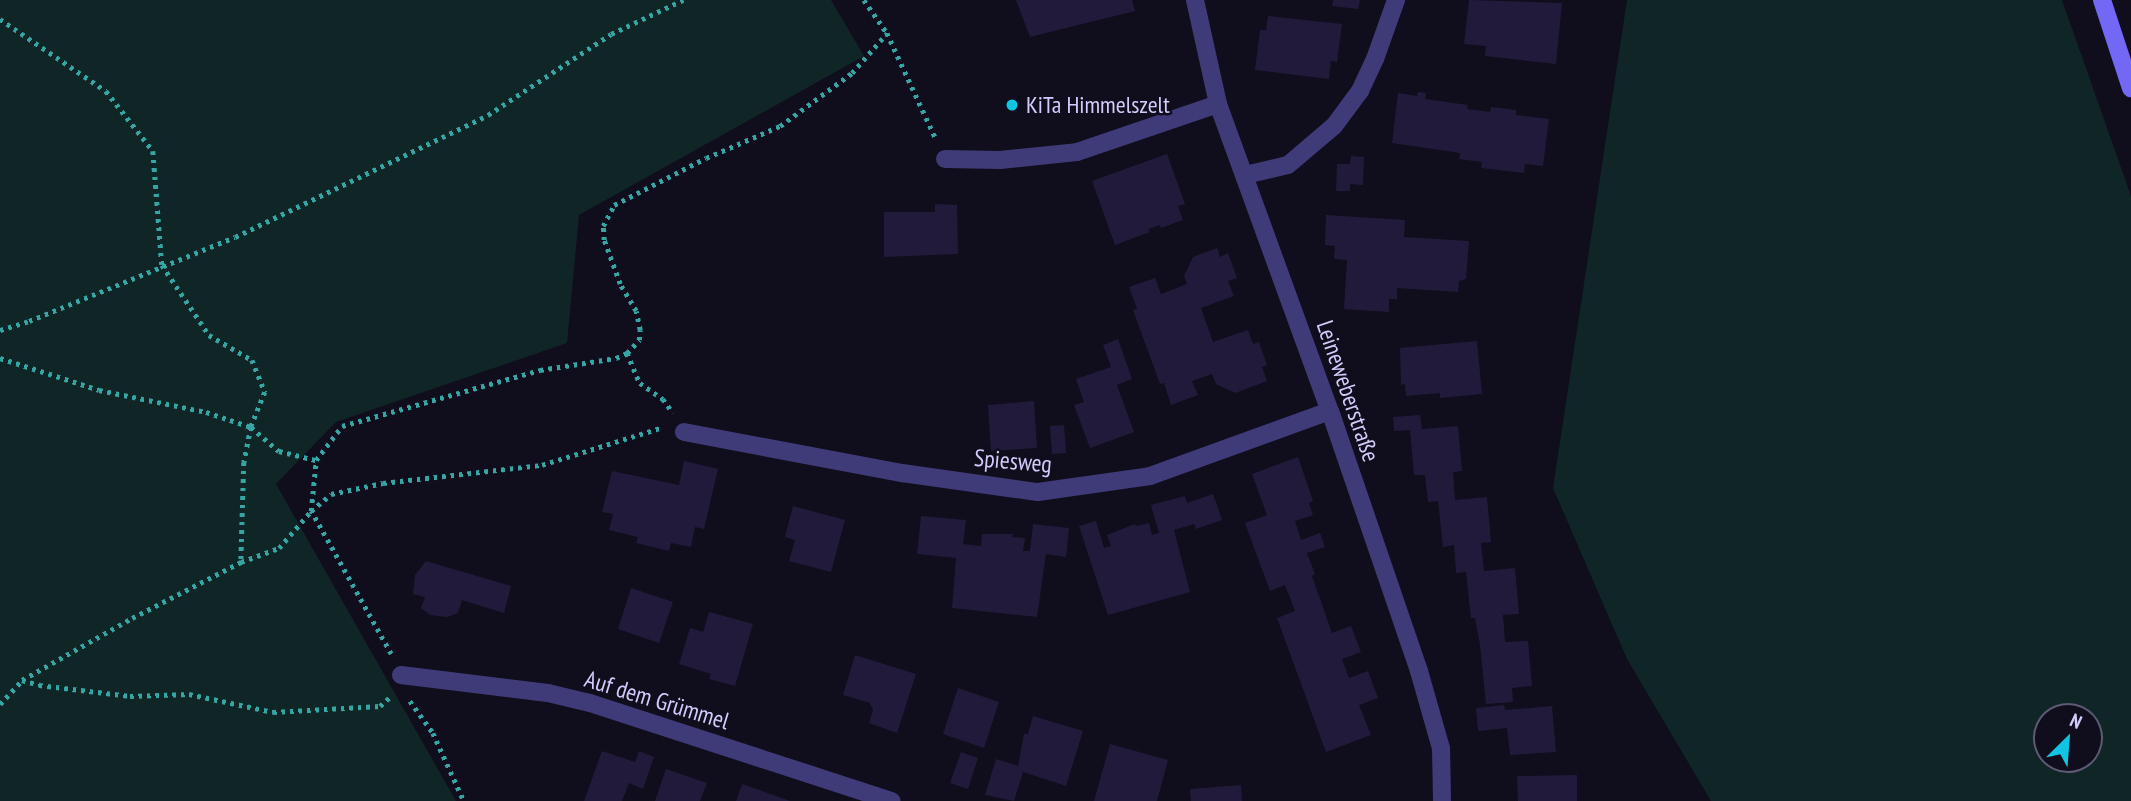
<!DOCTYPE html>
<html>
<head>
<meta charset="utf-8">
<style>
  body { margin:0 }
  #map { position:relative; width:2131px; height:801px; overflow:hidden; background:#100d1c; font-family:"PT Sans Narrow",sans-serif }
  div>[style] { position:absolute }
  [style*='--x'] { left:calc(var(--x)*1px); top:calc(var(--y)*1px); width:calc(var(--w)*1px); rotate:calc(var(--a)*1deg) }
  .green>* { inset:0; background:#102525 }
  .building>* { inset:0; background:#221a3b }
  .path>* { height:4.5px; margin-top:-2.25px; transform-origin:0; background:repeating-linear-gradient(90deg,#35a6a4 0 3.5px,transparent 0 8.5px) }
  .street>* { height:18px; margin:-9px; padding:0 9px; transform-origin:9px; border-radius:9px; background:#3f3b78 }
  .secondary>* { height:18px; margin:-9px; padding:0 9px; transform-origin:9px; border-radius:9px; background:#7268f5 }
  .dots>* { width:19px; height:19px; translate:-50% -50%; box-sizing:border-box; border:4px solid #100d1c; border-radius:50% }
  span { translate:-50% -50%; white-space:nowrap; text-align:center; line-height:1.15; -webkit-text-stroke:5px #100d1c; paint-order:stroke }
  .poi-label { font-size:24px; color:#d2cbfb }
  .left { translate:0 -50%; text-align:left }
  .street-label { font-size:24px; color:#d2cbfb }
  .north { position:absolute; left:2033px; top:703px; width:70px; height:70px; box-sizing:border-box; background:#100d1c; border:2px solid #5e5975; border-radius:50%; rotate:25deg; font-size:19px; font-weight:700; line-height:28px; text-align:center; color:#d2cbfb }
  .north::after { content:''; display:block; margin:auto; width:24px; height:32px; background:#0fc5e3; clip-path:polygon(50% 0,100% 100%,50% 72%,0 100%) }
</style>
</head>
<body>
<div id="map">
  <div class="green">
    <i style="clip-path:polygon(0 0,831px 0,864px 56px,579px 215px,567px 343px,336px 422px,276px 484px,456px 801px,0 801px)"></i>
    <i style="clip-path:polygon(evenodd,1627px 0,2062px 0,2131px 196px,2131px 801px,1711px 801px,1627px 659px,1553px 488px,1627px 0,2047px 717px,2089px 717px,2089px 759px,2047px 759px,2047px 717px)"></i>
  </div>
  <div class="building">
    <i style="clip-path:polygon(1016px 0,1132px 0,1135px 11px,1030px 37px)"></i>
    <i style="clip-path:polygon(1333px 0,1360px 0,1358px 9px,1332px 6px)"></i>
    <i style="clip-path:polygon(1469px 0,1562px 3px,1556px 64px,1485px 56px,1486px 46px,1464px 44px)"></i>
    <i style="clip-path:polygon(1268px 16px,1342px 24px,1337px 62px,1331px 61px,1329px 79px,1255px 70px,1260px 30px,1266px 30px)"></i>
    <i style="clip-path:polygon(1418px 92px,1426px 93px,1425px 99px,1468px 105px,1467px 109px,1490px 112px,1491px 107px,1516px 110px,1516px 115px,1549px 119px,1543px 166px,1525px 164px,1524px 173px,1481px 168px,1482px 162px,1459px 159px,1460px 153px,1392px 143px,1398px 93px,1417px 96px)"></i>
    <i style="clip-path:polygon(1167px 154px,1185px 204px,1178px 206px,1183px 220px,1161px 228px,1160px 225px,1148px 229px,1150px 232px,1115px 245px,1092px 181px)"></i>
    <i style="clip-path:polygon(1351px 156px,1364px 157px,1363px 185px,1350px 184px,1350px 191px,1336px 191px,1337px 164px,1350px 164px)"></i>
    <i style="clip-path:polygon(935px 204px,957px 205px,958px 254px,884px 257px,884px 212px,935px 212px)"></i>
    <i style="clip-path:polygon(1326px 215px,1405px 220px,1404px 237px,1469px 241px,1466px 279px,1459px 281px,1458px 292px,1397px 288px,1397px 299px,1389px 299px,1389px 312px,1344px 309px,1347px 260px,1334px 259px,1335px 246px,1325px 245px)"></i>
    <i style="clip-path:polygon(1217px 248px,1220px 257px,1228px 253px,1237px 278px,1228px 281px,1234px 296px,1201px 308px,1213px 342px,1248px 330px,1253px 344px,1259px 342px,1267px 365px,1262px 367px,1267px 381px,1235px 393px,1216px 384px,1212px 374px,1192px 381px,1198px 395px,1171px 405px,1164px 383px,1160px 384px,1133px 310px,1137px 309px,1129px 287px,1155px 278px,1161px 294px,1187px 284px,1184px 276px,1193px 257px)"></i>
    <i style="clip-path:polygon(1118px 339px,1132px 379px,1117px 385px,1134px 432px,1090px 448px,1074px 405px,1084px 402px,1076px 379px,1111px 367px,1103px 345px)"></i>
    <i style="clip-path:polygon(1477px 341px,1482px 394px,1440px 398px,1440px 393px,1406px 396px,1405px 384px,1401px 385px,1400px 348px)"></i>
    <i style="clip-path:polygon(1034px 401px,1037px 448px,991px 451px,988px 405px)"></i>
    <i style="clip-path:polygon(1420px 415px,1422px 429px,1458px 426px,1462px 471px,1453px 472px,1455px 500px,1487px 497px,1491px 542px,1481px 543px,1484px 571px,1515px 568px,1519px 614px,1503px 615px,1505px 642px,1528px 641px,1532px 686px,1512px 688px,1513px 702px,1486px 704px,1480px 645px,1475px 618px,1471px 618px,1466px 572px,1456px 573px,1454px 545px,1443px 547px,1438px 501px,1428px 502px,1425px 475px,1414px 475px,1410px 430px,1394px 431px,1393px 417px)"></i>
    <i style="clip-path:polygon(1064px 425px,1066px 453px,1052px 454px,1050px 426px)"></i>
    <i style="clip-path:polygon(1298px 457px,1313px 501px,1309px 503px,1313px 515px,1295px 521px,1301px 540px,1320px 533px,1325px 547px,1307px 553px,1315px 574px,1312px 576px,1332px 633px,1351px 626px,1361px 652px,1342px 659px,1349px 678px,1368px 671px,1378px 698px,1359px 705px,1371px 735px,1326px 752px,1277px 618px,1295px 611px,1285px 585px,1270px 591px,1245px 523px,1267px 515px,1252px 474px)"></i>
    <i style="clip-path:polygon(684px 461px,718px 469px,704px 529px,695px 527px,691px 547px,671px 543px,669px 551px,636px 543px,638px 537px,609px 530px,613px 514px,602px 512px,612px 471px,679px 485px)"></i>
    <i style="clip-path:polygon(1213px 494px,1222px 520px,1196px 529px,1194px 524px,1174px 530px,1190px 592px,1108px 615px,1079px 526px,1096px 521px,1104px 548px,1111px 546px,1107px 535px,1135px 524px,1136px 526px,1149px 523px,1152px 535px,1159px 533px,1151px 505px,1185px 496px,1187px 503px)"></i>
    <i style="clip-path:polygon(793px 506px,845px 520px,831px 572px,789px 561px,795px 540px,785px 537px)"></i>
    <i style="clip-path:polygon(921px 516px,966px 520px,963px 544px,981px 546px,982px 534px,1013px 534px,1012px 537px,1025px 538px,1023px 551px,1030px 551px,1033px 524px,1069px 528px,1066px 557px,1046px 554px,1037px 617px,952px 608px,956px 558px,917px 554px)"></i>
    <i style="clip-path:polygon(426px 561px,511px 586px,504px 613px,462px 600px,458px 613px,447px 617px,430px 615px,421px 608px,425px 597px,413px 594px,415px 575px)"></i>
    <i style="clip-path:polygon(631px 588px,673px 602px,659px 643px,618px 629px)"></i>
    <i style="clip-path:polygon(709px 612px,753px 624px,735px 686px,709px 679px,711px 674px,679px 664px,690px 628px,703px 632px)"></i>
    <i style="clip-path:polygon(855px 655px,916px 674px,897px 733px,869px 723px,873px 710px,870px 703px,843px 695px)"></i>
    <i style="clip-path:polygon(958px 688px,999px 702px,984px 748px,943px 734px)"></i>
    <i style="clip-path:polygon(1504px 705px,1505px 710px,1552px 706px,1556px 752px,1510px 755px,1507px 728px,1478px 731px,1476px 708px)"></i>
    <i style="clip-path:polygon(1033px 716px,1083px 731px,1066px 786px,1023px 772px,1014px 801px,985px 795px,996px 759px,1018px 766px,1024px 734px,1028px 734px)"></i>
    <i style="clip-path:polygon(1110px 744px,1168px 760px,1157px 801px,1094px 801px)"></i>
    <i style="clip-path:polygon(602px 751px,635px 762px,639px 751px,654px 757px,643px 789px,629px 783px,622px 801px,584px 801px)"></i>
    <i style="clip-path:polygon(961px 752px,978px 758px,968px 789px,950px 783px)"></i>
    <i style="clip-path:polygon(666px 769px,707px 783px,700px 801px,655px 801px)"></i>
    <i style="clip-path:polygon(1577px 775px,1577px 801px,1518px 801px,1517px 776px)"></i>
    <i style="clip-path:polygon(742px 784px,790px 801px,736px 801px)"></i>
    <i style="clip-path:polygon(1241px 785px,1242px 801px,1191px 801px,1190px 789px)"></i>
  </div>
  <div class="path">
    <i style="--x:864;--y:0;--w:40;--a:55.1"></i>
    <i style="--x:887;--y:33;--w:117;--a:65.2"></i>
    <i style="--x:0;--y:19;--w:128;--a:34.2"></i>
    <i style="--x:106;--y:91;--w:76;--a:51.9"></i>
    <i style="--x:153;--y:151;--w:114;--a:85.5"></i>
    <i style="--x:162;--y:265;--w:84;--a:56.1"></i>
    <i style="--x:209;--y:335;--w:50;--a:30.2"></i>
    <i style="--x:252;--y:360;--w:35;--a:68"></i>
    <i style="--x:265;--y:392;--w:38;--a:112"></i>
    <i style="--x:251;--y:427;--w:36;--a:101"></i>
    <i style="--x:244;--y:462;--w:100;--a:91.7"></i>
    <i style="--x:0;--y:330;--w:30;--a:-17"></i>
    <i style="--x:29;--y:321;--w:222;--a:-22.2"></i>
    <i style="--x:235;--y:237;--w:281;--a:-25.7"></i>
    <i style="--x:488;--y:115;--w:147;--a:-33.4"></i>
    <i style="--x:611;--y:34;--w:80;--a:-25.3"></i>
    <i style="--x:627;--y:353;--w:33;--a:67"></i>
    <i style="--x:640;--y:383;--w:28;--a:35"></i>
    <i style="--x:663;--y:399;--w:17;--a:54"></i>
    <i style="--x:0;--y:358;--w:104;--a:17.9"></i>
    <i style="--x:99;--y:390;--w:109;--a:11.6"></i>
    <i style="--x:206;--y:412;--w:47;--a:18.4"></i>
    <i style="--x:251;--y:427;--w:37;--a:41"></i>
    <i style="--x:279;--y:451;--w:38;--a:14"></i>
    <i style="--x:391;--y:654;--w:164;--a:-119.2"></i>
    <i style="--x:311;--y:511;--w:26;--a:-40"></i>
    <i style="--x:331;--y:494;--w:53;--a:-11.9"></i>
    <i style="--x:383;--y:483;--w:160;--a:-6.5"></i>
    <i style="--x:542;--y:465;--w:124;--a:-17.4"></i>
    <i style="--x:22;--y:680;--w:18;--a:16"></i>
    <i style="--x:39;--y:685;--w:92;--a:6.9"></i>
    <i style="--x:130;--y:696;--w:59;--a:-1.9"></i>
    <i style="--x:189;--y:694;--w:86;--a:12.1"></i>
    <i style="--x:273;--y:712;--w:107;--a:-3.2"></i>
    <i style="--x:380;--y:706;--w:13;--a:-42"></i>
    <i style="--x:410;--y:701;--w:39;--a:54"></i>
    <i style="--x:433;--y:733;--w:75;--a:65.5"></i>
    <i style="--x:0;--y:704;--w:33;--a:-47"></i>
    <i style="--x:22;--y:680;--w:126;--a:-29.4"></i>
    <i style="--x:132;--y:618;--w:123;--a:-27.2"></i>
    <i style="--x:241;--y:562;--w:40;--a:-20.2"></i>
    <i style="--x:279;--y:548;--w:49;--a:-49.1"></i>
    <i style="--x:311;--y:511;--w:51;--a:-84.4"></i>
    <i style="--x:316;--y:460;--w:43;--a:-52.6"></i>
    <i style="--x:342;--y:426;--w:206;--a:-15.8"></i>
    <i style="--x:540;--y:370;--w:77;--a:-9"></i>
    <i style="--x:616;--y:358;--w:12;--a:-24"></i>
    <i style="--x:627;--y:353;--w:18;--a:-47"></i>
    <i style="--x:639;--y:340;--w:10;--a:-84"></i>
    <i style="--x:640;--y:330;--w:19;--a:-102"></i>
    <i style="--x:636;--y:311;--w:31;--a:-121"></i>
    <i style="--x:620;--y:284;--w:47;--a:-110"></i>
    <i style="--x:604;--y:240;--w:14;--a:-94"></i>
    <i style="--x:603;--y:226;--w:24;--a:-62"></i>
    <i style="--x:614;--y:205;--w:103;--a:-27.1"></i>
    <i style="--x:706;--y:158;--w:81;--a:-23.4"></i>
    <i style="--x:780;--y:126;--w:89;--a:-36.4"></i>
    <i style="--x:852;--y:73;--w:53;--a:-48.8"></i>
  </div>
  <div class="street">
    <i style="--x:1195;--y:0;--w:107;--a:77.5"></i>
    <i style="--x:1218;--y:104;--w:327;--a:70"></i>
    <i style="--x:1330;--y:411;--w:275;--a:71.1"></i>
    <i style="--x:1419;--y:671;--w:80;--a:74.1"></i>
    <i style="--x:1441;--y:748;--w:53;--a:88.9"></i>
    <i style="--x:945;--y:159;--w:55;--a:1"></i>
    <i style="--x:1000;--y:160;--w:77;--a:-5.9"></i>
    <i style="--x:1077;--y:152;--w:149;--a:-18.8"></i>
    <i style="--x:1245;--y:175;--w:44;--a:-13.1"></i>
    <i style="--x:1288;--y:165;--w:60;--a:-40.3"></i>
    <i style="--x:1334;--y:126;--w:44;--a:-53.4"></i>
    <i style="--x:1360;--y:91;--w:35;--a:-65"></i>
    <i style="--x:1375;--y:59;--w:63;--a:-70.4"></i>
    <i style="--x:684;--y:432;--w:222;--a:10.7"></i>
    <i style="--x:902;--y:473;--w:137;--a:8"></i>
    <i style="--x:1038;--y:492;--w:113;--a:-8.1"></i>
    <i style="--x:1150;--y:476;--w:191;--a:-19.9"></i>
    <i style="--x:401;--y:675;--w:148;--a:7"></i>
    <i style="--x:548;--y:693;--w:43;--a:13.4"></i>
    <i style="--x:590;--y:703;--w:317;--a:18"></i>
  </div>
  <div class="secondary">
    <i style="--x:2102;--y:0;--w:93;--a:71.8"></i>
  </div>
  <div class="dots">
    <i style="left:1012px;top:105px;background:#0fc5e3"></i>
  </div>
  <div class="poi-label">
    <span class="left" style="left:1026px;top:105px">KiTa Himmelszelt</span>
  </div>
  <div class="street-label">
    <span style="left:1348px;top:391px;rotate:71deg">Leineweberstraße</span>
    <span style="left:1013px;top:461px;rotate:5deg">Spiesweg</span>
    <span style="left:657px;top:700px;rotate:17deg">Auf dem Grümmel</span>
  </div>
  <div class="north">N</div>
</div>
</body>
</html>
